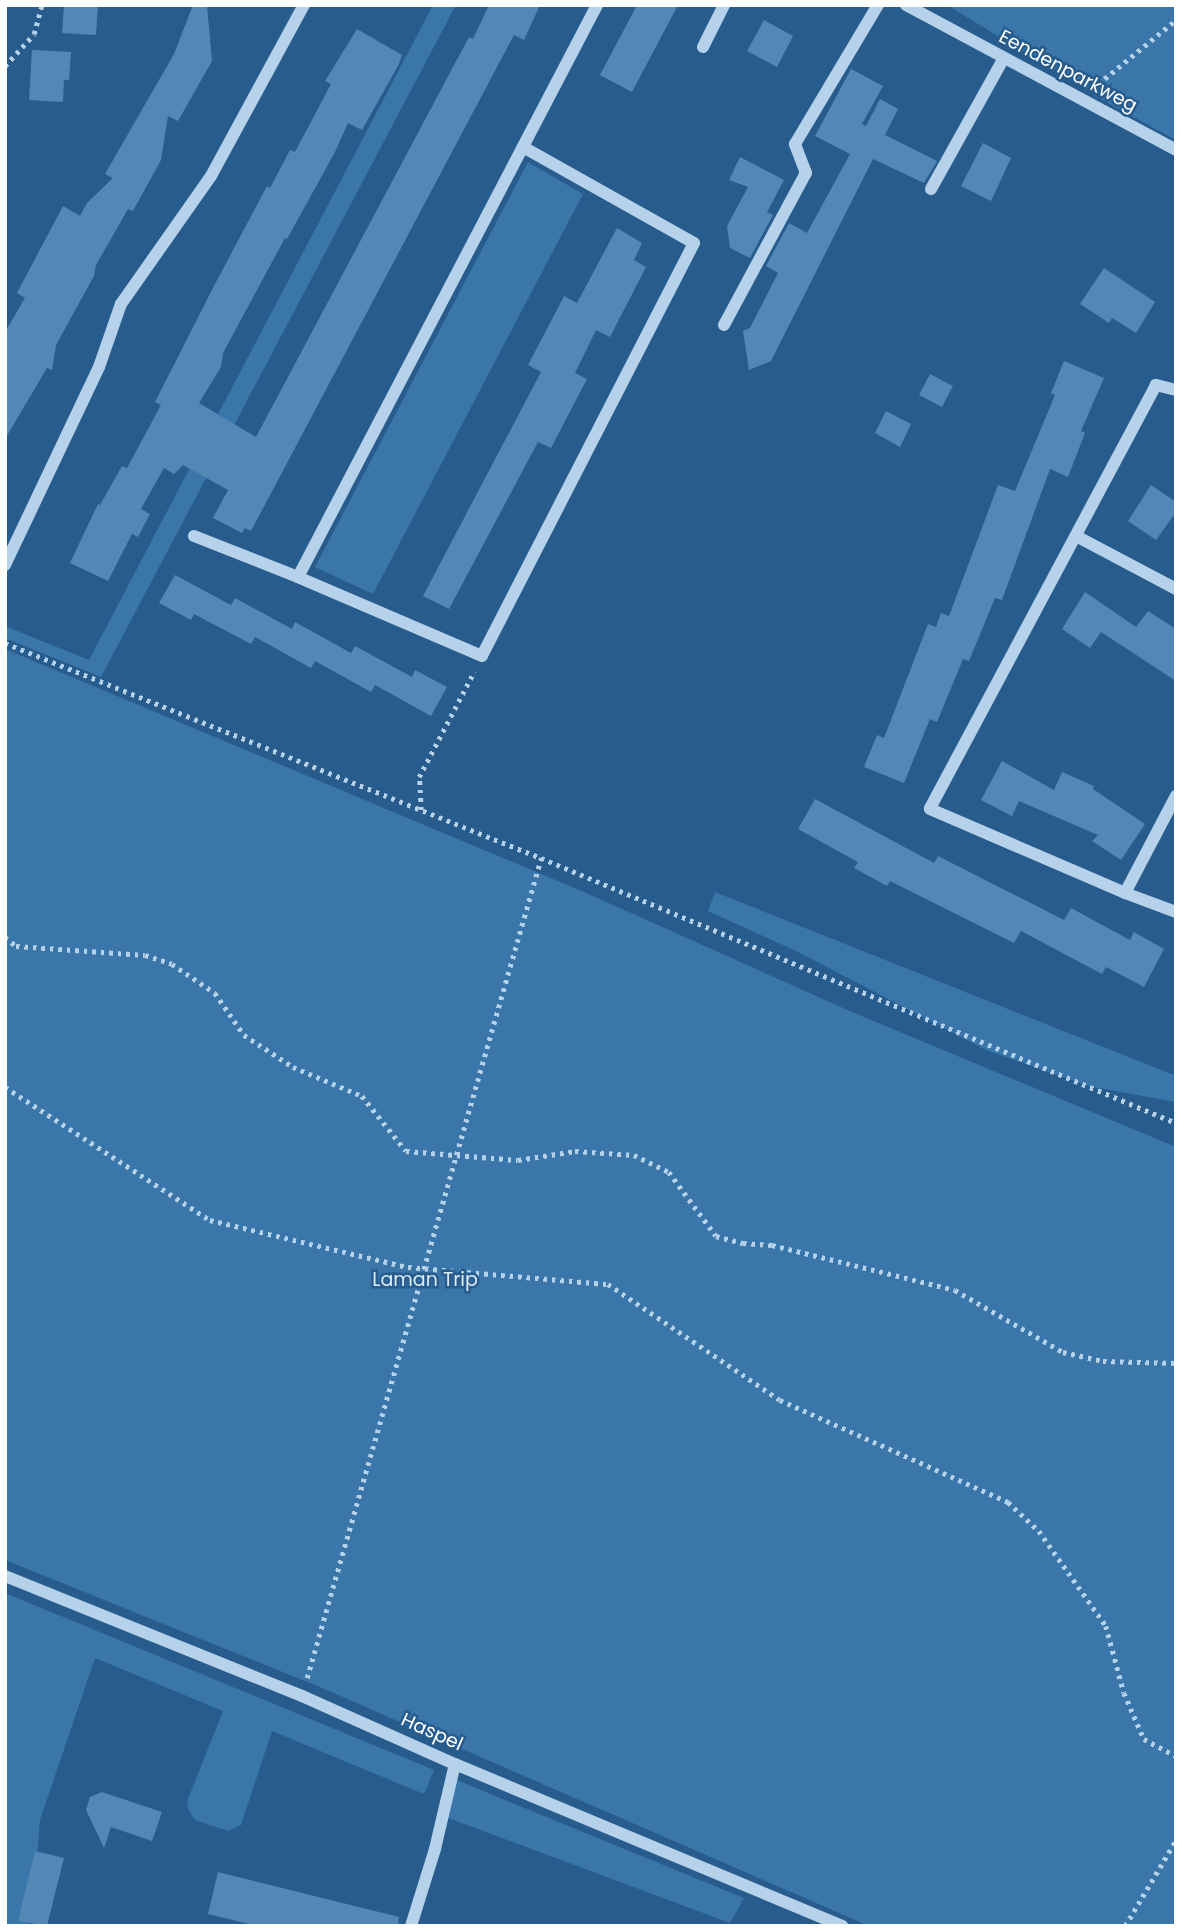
<!DOCTYPE html>
<html>
<head>
<meta charset="utf-8">
<style>
  body { margin:0 }
  #map { position:relative; width:1181px; height:1931px; overflow:hidden; background:#275c8d; font-family:Poppins,sans-serif }
  div>[style] { position:absolute }
  [style*='--x'] { left:calc(var(--x)*1px); top:calc(var(--y)*1px); width:calc(var(--w)*1px); rotate:calc(var(--a)*1deg) }
  .green>* { inset:0; background:#3b76aa }
  .building>* { inset:0; background:#5387b6 }
  .path>* { height:4.5px; margin-top:-2.25px; transform-origin:0; background:repeating-linear-gradient(90deg,#b6d2eb 0 3.5px,transparent 0 8.5px) }
  .minor>* { height:12px; margin:-6px; padding:0 6px; transform-origin:6px; border-radius:6px; background:#b6d2eb }
  span { translate:-50% -50%; white-space:nowrap; text-align:center; line-height:1.15; -webkit-text-stroke:5px #275c8d; paint-order:stroke }
  .street-label { font-size:19px; color:#fff }
  .park-label { font-size:19px; color:#dbebf8 }
  .frame { position:absolute; inset:0; border:7px solid #fff; pointer-events:none }
</style>
</head>
<body>
<div id="map">
  <div class="green">
    <i style="clip-path:polygon(433px 5px,456px 5px,101px 677px,5px 638px,5px 626px,89px 660px)"></i>
    <i style="clip-path:polygon(947px 5px,1176px 5px,1176px 140px,1104px 101px)"></i>
    <i style="clip-path:polygon(528px 162px,583px 194px,373px 594px,315px 567px)"></i>
    <i style="clip-path:polygon(5px 649px,584px 892px,852px 1012px,1176px 1147px,1176px 1926px,869px 1926px,315px 1685px,5px 1560px)"></i>
    <i style="clip-path:polygon(715px 892px,1176px 1076px,1176px 1102px,1088px 1086px,986px 1050px,798px 952px,708px 911px)"></i>
    <i style="clip-path:polygon(5px 1593px,434px 1770px,424px 1794px,272px 1731px,241px 1825px,228px 1831px,195px 1820px,187px 1807px,188px 1799px,223px 1711px,95px 1658px,40px 1820px,35px 1885px,28px 1926px,5px 1926px)"></i>
    <i style="clip-path:polygon(454px 1779px,744px 1898px,730px 1923px,440px 1815px)"></i>
  </div>
  <div class="building">
    <i style="clip-path:polygon(64px 5px,98px 5px,96px 35px,62px 33px)"></i>
    <i style="clip-path:polygon(193px 5px,207px 5px,212px 61px,178px 121px,168px 116px,161px 160px,133px 211px,128px 209px,96px 265px,94px 276px,56px 345px,52px 370px,47px 368px,5px 439px,5px 332px,25px 298px,17px 293px,63px 206px,80px 216px,87px 203px,113px 178px,105px 174px,174px 54px)"></i>
    <i style="clip-path:polygon(489px 5px,540px 5px,524px 40px,514px 35px,251px 531px,245px 528px,242px 533px,213px 518px,228px 490px,183px 465px,174px 474px,164px 468px,141px 509px,150px 514px,138px 537px,132px 534px,108px 581px,70px 563px,98px 504px,100px 505px,122px 466px,127px 468px,161px 405px,155px 402px,215px 284px,267px 186px,270px 188px,290px 150px,295px 152px,331px 84px,325px 81px,357px 29px,402px 55px,399px 64px,362px 130px,348px 123px,335px 152px,287px 239px,285px 238px,223px 353px,221px 367px,199px 403px,256px 437px,469px 37px,473px 39px)"></i>
    <i style="clip-path:polygon(637px 5px,678px 5px,632px 92px,600px 75px)"></i>
    <i style="clip-path:polygon(764px 20px,793px 36px,777px 67px,747px 51px)"></i>
    <i style="clip-path:polygon(32px 50px,71px 52px,69px 80px,64px 80px,63px 102px,29px 100px)"></i>
    <i style="clip-path:polygon(851px 69px,883px 86px,862px 124px,866px 126px,880px 99px,898px 109px,885px 135px,937px 161px,924px 183px,873px 159px,771px 361px,749px 370px,743px 331px,750px 328px,778px 273px,766px 266px,789px 223px,807px 233px,850px 154px,815px 136px)"></i>
    <i style="clip-path:polygon(983px 143px,1011px 158px,991px 201px,961px 186px)"></i>
    <i style="clip-path:polygon(740px 157px,784px 180px,767px 212px,773px 215px,750px 258px,730px 248px,727px 226px,748px 187px,729px 180px)"></i>
    <i style="clip-path:polygon(617px 228px,642px 243px,634px 260px,646px 267px,610px 337px,596px 330px,575px 373px,587px 379px,551px 448px,538px 442px,449px 609px,423px 596px,541px 372px,528px 365px,561px 302px,564px 296px,577px 303px)"></i>
    <i style="clip-path:polygon(1104px 268px,1155px 302px,1136px 333px,1112px 318px,1109px 323px,1080px 304px)"></i>
    <i style="clip-path:polygon(1064px 361px,1104px 378px,1081px 431px,1085px 433px,1068px 477px,1050px 469px,1002px 600px,995px 598px,969px 661px,963px 659px,937px 722px,930px 719px,904px 783px,864px 767px,877px 735px,884px 738px,928px 624px,936px 627px,941px 613px,949px 616px,998px 485px,1015px 491px,1055px 395px,1051px 393px)"></i>
    <i style="clip-path:polygon(930px 374px,953px 386px,942px 407px,919px 395px)"></i>
    <i style="clip-path:polygon(886px 411px,911px 424px,900px 447px,875px 433px)"></i>
    <i style="clip-path:polygon(1151px 485px,1176px 502px,1176px 512px,1156px 540px,1128px 521px)"></i>
    <i style="clip-path:polygon(175px 575px,231px 605px,235px 598px,292px 629px,295px 622px,351px 653px,355px 646px,412px 677px,415px 670px,447px 687px,431px 716px,375px 685px,371px 692px,315px 661px,311px 668px,255px 637px,251px 644px,194px 614px,191px 620px,159px 603px)"></i>
    <i style="clip-path:polygon(1085px 592px,1136px 627px,1148px 611px,1176px 629px,1176px 681px,1101px 632px,1090px 648px,1062px 629px)"></i>
    <i style="clip-path:polygon(1002px 761px,1054px 790px,1062px 772px,1094px 786px,1093px 789px,1145px 824px,1121px 860px,1092px 841px,1098px 835px,1019px 801px,1012px 816px,981px 800px)"></i>
    <i style="clip-path:polygon(815px 799px,934px 863px,938px 856px,1064px 920px,1071px 908px,1130px 940px,1134px 932px,1164px 949px,1144px 987px,1106px 967px,1102px 974px,1021px 931px,1014px 943px,890px 881px,887px 886px,854px 868px,858px 862px,798px 829px)"></i>
    <i style="clip-path:polygon(102px 1792px,162px 1812px,152px 1841px,111px 1827px,104px 1848px,86px 1810px,90px 1797px)"></i>
    <i style="clip-path:polygon(35px 1851px,64px 1858px,47px 1926px,18px 1921px)"></i>
    <i style="clip-path:polygon(218px 1872px,399px 1917px,398px 1926px,257px 1926px,208px 1914px)"></i>
  </div>
  <div class="path">
    <i style="--x:5;--y:66;--w:43;--a:-47.8"></i>
    <i style="--x:34;--y:34;--w:30;--a:-75"></i>
    <i style="--x:1098;--y:84;--w:101;--a:-39.4"></i>
    <i style="--x:5;--y:643;--w:578;--a:21.86"></i>
    <i style="--x:541;--y:858;--w:688;--a:22.65"></i>
    <i style="--x:421;--y:810;--w:33;--a:-93"></i>
    <i style="--x:419;--y:777;--w:119;--a:-62.4"></i>
    <i style="--x:5;--y:937;--w:14;--a:39"></i>
    <i style="--x:16;--y:946;--w:129;--a:4"></i>
    <i style="--x:145;--y:955;--w:28;--a:18"></i>
    <i style="--x:172;--y:964;--w:52;--a:34"></i>
    <i style="--x:215;--y:993;--w:51;--a:55.4"></i>
    <i style="--x:244;--y:1035;--w:59;--a:33.1"></i>
    <i style="--x:293;--y:1067;--w:75;--a:22.8"></i>
    <i style="--x:362;--y:1096;--w:70;--a:51.3"></i>
    <i style="--x:406;--y:1151;--w:112;--a:4.6"></i>
    <i style="--x:518;--y:1160;--w:58;--a:-9"></i>
    <i style="--x:575;--y:1151;--w:59;--a:3.9"></i>
    <i style="--x:634;--y:1155;--w:39;--a:26"></i>
    <i style="--x:669;--y:1172;--w:79;--a:53.7"></i>
    <i style="--x:716;--y:1236;--w:28;--a:15"></i>
    <i style="--x:743;--y:1243;--w:29;--a:4"></i>
    <i style="--x:772;--y:1245;--w:188;--a:13.8"></i>
    <i style="--x:955;--y:1290;--w:125;--a:29.9"></i>
    <i style="--x:1063;--y:1352;--w:41;--a:12.7"></i>
    <i style="--x:1103;--y:1361;--w:73;--a:1.6"></i>
    <i style="--x:5;--y:1087;--w:244;--a:33"></i>
    <i style="--x:210;--y:1220;--w:204;--a:13.4"></i>
    <i style="--x:408;--y:1267;--w:201;--a:4.9"></i>
    <i style="--x:608;--y:1284;--w:207;--a:34"></i>
    <i style="--x:780;--y:1400;--w:250;--a:24.1"></i>
    <i style="--x:1008;--y:1502;--w:42;--a:43.1"></i>
    <i style="--x:1039;--y:1531;--w:116;--a:54.8"></i>
    <i style="--x:1106;--y:1626;--w:69;--a:75"></i>
    <i style="--x:1124;--y:1693;--w:50;--a:66.5"></i>
    <i style="--x:1144;--y:1739;--w:36;--a:28"></i>
    <i style="--x:307;--y:1678;--w:853;--a:-74.07"></i>
    <i style="--x:1125;--y:1926;--w:100;--a:-59.3"></i>
  </div>
  <div class="minor">
    <i style="--x:906;--y:5;--w:306;--a:28.2"></i>
    <i style="--x:703;--y:47;--w:47;--a:-63.4"></i>
    <i style="--x:523;--y:147;--w:196;--a:29.3"></i>
    <i style="--x:694;--y:243;--w:464;--a:117.2"></i>
    <i style="--x:482;--y:656;--w:200;--a:-156.8"></i>
    <i style="--x:298;--y:577;--w:645;--a:-62.4"></i>
    <i style="--x:931;--y:189;--w:150;--a:-60.9"></i>
    <i style="--x:724;--y:325;--w:173;--a:-61.7"></i>
    <i style="--x:806;--y:173;--w:31;--a:-111"></i>
    <i style="--x:795;--y:144;--w:162;--a:-59.2"></i>
    <i style="--x:1176;--y:390;--w:21;--a:-166"></i>
    <i style="--x:1156;--y:385;--w:480;--a:118.1"></i>
    <i style="--x:930;--y:809;--w:212;--a:23.3"></i>
    <i style="--x:1125;--y:893;--w:110;--a:-62.3"></i>
    <i style="--x:194;--y:536;--w:112;--a:21.5"></i>
    <i style="--x:1076;--y:536;--w:113;--a:27.9"></i>
    <i style="--x:5;--y:565;--w:219;--a:-64.6"></i>
    <i style="--x:99;--y:367;--w:67;--a:-70.8"></i>
    <i style="--x:121;--y:304;--w:156;--a:-54.9"></i>
    <i style="--x:211;--y:176;--w:195;--a:-61.5"></i>
    <i style="--x:1125;--y:893;--w:54;--a:20.4"></i>
    <i style="--x:5;--y:1576;--w:320;--a:22"></i>
    <i style="--x:302;--y:1696;--w:167;--a:24"></i>
    <i style="--x:455;--y:1764;--w:420;--a:22.7"></i>
    <i style="--x:411;--y:1926;--w:81;--a:-72.7"></i>
    <i style="--x:435;--y:1849;--w:87;--a:-76.8"></i>
  </div>
  <div class="street-label">
    <span style="left:1068px;top:71px;rotate:28deg">Eendenparkweg</span>
    <span style="left:432px;top:1732px;rotate:24deg">Haspel</span>
  </div>
  <div class="park-label">
    <span style="left:425px;top:1280px">Laman Trip</span>
  </div>
  <div class="frame"></div>
</div>
</body>
</html>
